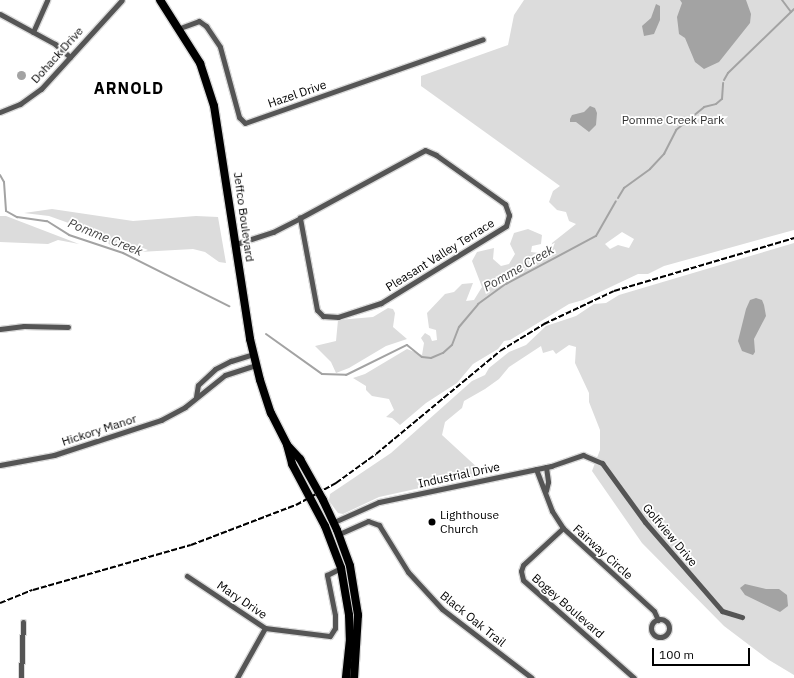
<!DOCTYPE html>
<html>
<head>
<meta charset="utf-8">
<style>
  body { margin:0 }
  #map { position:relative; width:794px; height:678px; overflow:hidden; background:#fff; font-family:"IBM Plex Sans",sans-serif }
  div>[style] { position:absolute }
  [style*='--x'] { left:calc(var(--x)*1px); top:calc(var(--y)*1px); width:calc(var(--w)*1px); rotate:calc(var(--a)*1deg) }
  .green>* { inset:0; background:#dcdcdc }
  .water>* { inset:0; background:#a3a3a3 }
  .round { border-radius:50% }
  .stream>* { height:2px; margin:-1px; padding:0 1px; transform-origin:1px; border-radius:1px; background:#a3a3a3 }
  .roads { filter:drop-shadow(1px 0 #dbdbdb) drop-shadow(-1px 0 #dbdbdb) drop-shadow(0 1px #dbdbdb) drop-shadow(0 -1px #dbdbdb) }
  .street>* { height:5px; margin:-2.5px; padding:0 2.5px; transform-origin:2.5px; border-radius:2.5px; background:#555 }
  .street>.ring { margin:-2.5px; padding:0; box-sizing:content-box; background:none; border:5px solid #555; border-radius:50% }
  .primary>* { height:8px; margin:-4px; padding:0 4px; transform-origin:4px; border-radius:4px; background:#000 }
  .rail>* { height:2px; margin-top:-1px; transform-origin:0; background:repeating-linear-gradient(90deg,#000 0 6px,transparent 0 8px) }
  .dots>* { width:11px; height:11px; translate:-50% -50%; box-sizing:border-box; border:2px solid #fff; border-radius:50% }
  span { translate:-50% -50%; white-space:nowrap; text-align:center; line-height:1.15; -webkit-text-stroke:3.5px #fff; paint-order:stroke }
  .street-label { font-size:12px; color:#000 }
  .park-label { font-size:12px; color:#333 }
  .poi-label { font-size:12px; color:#000 }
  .left { translate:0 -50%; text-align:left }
  .water-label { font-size:13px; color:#444; font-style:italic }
  .district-label { font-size:16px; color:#000; font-weight:700; letter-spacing:1px }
  .scale { position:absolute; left:652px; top:648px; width:98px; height:18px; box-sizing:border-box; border:2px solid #000; border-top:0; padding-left:5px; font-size:12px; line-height:14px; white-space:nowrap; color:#000; -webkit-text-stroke:3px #fff; paint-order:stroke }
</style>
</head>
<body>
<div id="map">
  <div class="green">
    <i style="clip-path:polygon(evenodd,524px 0,794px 0,794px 230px,664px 266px,648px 274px,638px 274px,583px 300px,569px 304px,510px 340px,504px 341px,498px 349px,473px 364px,457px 383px,426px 403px,400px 425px,392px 418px,386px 417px,394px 410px,389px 399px,372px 396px,366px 390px,366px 386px,353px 378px,365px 374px,407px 349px,422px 355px,424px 343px,421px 338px,425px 333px,430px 336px,432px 341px,437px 340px,436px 330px,429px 328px,427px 313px,445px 294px,454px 292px,462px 284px,473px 283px,466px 301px,474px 300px,482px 287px,472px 261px,477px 252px,494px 248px,493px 259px,501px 266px,509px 264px,515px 254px,510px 244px,514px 233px,528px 229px,542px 235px,541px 244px,532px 246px,531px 252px,539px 253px,551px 250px,552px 243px,576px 224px,569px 221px,566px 212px,557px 210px,549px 202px,553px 191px,560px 186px,421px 86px,421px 76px,508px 45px,514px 15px,524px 0,622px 232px,634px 239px,629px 248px,618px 245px,610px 249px,605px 244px,622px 232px)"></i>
    <i style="clip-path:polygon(52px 209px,133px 221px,196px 216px,218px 217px,226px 263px,219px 262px,205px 252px,193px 249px,139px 252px,112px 247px,104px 239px,86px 234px,77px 226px,49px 216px,24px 213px)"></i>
    <i style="clip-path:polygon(0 216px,6px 216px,79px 244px,58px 240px,48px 244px,0 242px)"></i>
    <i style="clip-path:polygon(794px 243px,794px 675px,769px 660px,724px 626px,642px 543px,592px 471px,600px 450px,600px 430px,589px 402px,589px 393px,575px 363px,576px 347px,569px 345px,556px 354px,553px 350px,543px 353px,541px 346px,509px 367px,499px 379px,485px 389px,464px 401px,462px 408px,445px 422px,442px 435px,480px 470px,480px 476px,462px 480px,459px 475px,452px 480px,432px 483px,429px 486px,379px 497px,343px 514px,338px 513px,329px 501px,330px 494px,391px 453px,472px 381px,485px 375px,489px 368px,509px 352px,526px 345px,546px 326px,576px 316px,594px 304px,606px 303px,619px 295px)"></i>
    <i style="clip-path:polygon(388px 308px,393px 309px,395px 313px,393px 327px,407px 339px,386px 346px,349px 368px,336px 373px,331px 362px,315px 346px,336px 341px,338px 320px,373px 317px)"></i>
  </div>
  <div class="water">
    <i style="clip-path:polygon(669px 0,746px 0,751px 14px,750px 23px,719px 62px,704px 69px,695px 62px,685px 38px,679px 34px,677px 17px,682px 3px,680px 0)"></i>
    <i style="clip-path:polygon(656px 4px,660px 6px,660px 20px,654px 34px,644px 36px,642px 26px,651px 18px)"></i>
    <i class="round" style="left:16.5px;top:70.5px;width:9px;height:9px"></i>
    <i style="clip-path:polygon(590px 106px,595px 108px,597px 113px,596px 125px,589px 132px,576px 122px,570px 122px,570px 119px,572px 115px,584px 112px)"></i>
    <i style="clip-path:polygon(756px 298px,762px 300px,764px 305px,766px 316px,754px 339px,755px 352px,753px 355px,742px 351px,738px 341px,746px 309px,750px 300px)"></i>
    <i style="clip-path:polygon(745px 584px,766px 589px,779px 589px,787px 595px,788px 606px,780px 612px,745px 595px,740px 588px)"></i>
  </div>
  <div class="stream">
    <i style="--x:782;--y:0;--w:15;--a:53"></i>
    <i style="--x:724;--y:80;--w:8;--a:-60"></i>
    <i style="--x:728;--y:73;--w:92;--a:-44.1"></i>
    <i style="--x:0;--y:175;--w:8;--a:60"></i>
    <i style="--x:4;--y:182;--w:29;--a:86"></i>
    <i style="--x:6;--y:211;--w:13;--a:29"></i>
    <i style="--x:17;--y:217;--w:30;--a:8"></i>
    <i style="--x:47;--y:221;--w:26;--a:32"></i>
    <i style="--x:69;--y:235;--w:57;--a:18.4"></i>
    <i style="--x:123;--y:253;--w:119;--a:26.6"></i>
    <i style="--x:618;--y:198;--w:12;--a:-59"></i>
    <i style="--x:624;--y:188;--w:32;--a:-36"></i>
    <i style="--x:650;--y:169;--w:21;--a:-47"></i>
    <i style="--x:664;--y:154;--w:27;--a:-63"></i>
    <i style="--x:676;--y:130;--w:36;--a:-39"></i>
    <i style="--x:704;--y:107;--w:12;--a:-14"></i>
    <i style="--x:716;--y:104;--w:8;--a:-40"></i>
    <i style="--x:722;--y:99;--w:16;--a:-86"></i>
    <i style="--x:266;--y:334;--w:69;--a:35.5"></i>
    <i style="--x:322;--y:374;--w:24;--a:2"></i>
    <i style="--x:346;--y:375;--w:68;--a:-26.2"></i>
    <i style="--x:407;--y:345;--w:19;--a:39"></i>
    <i style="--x:422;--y:357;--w:9;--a:6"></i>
    <i style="--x:431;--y:358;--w:13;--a:-23"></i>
    <i style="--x:443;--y:353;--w:12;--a:-42"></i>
    <i style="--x:452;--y:345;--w:19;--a:-69"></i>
    <i style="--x:459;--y:327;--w:30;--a:-50"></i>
    <i style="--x:478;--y:304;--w:34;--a:-36"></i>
    <i style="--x:506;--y:284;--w:102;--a:-28.1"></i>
    <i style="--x:596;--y:236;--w:40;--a:-60.3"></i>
  </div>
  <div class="roads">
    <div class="street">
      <i style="--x:0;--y:14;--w:63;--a:28.6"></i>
      <i style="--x:55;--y:44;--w:20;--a:41"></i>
      <i style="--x:180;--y:28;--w:20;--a:-20"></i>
      <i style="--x:199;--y:21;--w:9;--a:36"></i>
      <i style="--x:206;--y:26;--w:25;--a:56"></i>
      <i style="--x:220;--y:47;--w:73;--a:74.8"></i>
      <i style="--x:239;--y:117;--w:8;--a:45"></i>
      <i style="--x:245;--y:123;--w:252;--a:-19.4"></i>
      <i style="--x:33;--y:32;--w:35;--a:-66"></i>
      <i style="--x:0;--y:112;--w:22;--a:-22"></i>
      <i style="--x:20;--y:104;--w:26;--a:-36"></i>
      <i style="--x:41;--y:89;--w:120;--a:-47.7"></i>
      <i style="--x:425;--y:150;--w:12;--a:24"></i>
      <i style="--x:436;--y:155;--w:85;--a:35.4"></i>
      <i style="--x:505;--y:204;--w:12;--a:70"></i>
      <i style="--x:509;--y:215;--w:11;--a:105"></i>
      <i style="--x:506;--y:226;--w:147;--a:148.4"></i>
      <i style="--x:381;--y:303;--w:45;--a:162"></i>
      <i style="--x:338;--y:317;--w:15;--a:-176"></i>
      <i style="--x:323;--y:316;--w:8;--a:-135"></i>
      <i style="--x:317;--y:310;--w:94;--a:-100.5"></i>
      <i style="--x:300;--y:218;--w:142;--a:-28.5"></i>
      <i style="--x:236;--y:244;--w:39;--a:-18"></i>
      <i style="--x:273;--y:232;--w:30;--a:-27"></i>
      <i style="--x:0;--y:329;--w:24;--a:-7"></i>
      <i style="--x:24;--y:326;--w:44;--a:1.3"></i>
      <i style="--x:196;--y:397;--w:12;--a:-81"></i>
      <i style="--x:198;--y:385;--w:23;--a:-43"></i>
      <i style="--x:215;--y:369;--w:18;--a:-27"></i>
      <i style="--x:231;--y:361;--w:24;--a:-17"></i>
      <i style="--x:0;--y:465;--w:55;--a:-10.5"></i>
      <i style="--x:54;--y:455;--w:113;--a:-18.1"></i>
      <i style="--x:161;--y:420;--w:27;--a:-28"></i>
      <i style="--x:185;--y:407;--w:51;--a:-38.7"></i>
      <i style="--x:225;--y:375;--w:33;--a:-18"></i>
      <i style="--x:546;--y:467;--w:15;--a:82"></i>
      <i style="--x:548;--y:482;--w:9;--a:103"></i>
      <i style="--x:536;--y:469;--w:45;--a:69.1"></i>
      <i style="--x:552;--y:511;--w:20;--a:57"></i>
      <i style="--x:563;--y:528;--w:123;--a:42.4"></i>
      <i style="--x:654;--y:611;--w:10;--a:66"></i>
      <i style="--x:334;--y:522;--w:49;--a:-24"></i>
      <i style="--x:379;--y:502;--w:176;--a:-11.8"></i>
      <i style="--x:551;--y:466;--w:34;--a:-19"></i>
      <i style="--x:583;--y:455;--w:21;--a:23"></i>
      <i style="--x:602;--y:463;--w:73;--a:53.9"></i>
      <i style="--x:645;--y:522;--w:118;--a:49.1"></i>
      <i style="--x:722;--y:611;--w:21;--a:17"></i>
      <i style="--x:563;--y:528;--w:54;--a:137.2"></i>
      <i style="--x:523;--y:565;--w:6;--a:108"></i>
      <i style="--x:521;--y:571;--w:9;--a:77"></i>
      <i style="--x:523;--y:580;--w:148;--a:41.4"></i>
      <i style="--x:339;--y:534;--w:32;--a:-24"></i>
      <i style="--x:368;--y:521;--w:12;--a:20"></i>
      <i style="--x:379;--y:525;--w:55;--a:58.3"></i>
      <i style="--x:408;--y:572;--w:50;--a:47.4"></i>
      <i style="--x:442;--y:609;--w:113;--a:37.5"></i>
      <i style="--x:187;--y:576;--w:94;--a:33.7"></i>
      <i style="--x:265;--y:628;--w:65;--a:7"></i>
      <i style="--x:330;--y:636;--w:9;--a:-58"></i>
      <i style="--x:335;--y:628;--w:13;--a:-90"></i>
      <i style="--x:335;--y:615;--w:41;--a:-101.3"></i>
      <i style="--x:327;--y:575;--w:16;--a:-27"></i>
      <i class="ring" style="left:651px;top:619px;width:13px;height:13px"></i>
      <i style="--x:21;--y:678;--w:56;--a:-88"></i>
      <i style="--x:237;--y:678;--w:57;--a:-60.8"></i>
    </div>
    <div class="primary">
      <i style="--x:160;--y:0;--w:75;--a:57.6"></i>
      <i style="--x:200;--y:63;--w:45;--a:72"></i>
      <i style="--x:214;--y:106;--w:236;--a:81.2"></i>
      <i style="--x:250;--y:339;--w:42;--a:76.3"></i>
      <i style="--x:260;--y:380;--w:35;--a:72"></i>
      <i style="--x:271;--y:413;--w:36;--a:63"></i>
      <i style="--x:287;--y:445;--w:20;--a:75"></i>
      <i style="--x:292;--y:464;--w:70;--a:62"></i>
      <i style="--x:325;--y:526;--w:45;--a:69.1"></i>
      <i style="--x:341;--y:568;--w:48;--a:80.3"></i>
      <i style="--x:349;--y:615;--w:24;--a:88"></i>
      <i style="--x:350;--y:639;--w:39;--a:96"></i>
      <i style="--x:288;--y:446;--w:18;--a:47"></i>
      <i style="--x:300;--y:459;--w:47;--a:60.7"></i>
      <i style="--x:323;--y:500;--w:33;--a:65"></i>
      <i style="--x:337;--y:530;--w:38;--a:70"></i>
      <i style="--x:350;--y:566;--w:50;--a:80.7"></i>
      <i style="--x:358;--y:615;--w:63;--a:93.6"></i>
    </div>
  </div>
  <div class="rail">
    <i style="--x:0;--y:603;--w:35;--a:-22"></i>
    <i style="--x:33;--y:590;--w:164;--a:-15.9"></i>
    <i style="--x:191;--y:545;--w:112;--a:-20.9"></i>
    <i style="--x:296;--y:505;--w:46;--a:-28.8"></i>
    <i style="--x:336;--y:483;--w:49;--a:-35.9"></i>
    <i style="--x:376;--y:454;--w:161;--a:-39.7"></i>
    <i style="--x:500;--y:351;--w:52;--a:-31.5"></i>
    <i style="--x:544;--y:324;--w:77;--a:-25.2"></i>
    <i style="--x:614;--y:291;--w:188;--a:-16.4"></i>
  </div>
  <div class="dots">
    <i style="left:432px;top:522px;background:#000"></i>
  </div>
  <div class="street-label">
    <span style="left:57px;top:55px;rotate:-48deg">Dohack Drive</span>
    <span style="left:297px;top:94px;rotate:-19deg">Hazel Drive</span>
    <span style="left:244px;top:217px;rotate:82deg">Jeffco Boulevard</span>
    <span style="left:440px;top:255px;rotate:-32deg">Pleasant Valley Terrace</span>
    <span style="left:99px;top:430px;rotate:-18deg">Hickory Manor</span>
    <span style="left:459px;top:475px;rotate:-12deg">Industrial Drive</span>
    <span style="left:670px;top:535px;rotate:50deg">Golfview Drive</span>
    <span style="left:603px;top:552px;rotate:42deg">Fairway Circle</span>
    <span style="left:242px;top:600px;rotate:34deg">Mary Drive</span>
    <span style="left:568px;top:606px;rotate:41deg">Bogey Boulevard</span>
    <span style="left:473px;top:619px;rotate:39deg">Black Oak Trail</span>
  </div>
  <div class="park-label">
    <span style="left:673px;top:120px">Pomme Creek Park</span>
  </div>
  <div class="poi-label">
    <span class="left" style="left:440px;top:522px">Lighthouse<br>Church</span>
  </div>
  <div class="water-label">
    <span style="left:105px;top:238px;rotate:22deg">Pomme Creek</span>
    <span style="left:519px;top:269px;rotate:-30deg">Pomme Creek</span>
  </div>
  <div class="district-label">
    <span style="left:129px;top:88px">ARNOLD</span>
  </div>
  <div class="scale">100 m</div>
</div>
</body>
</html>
